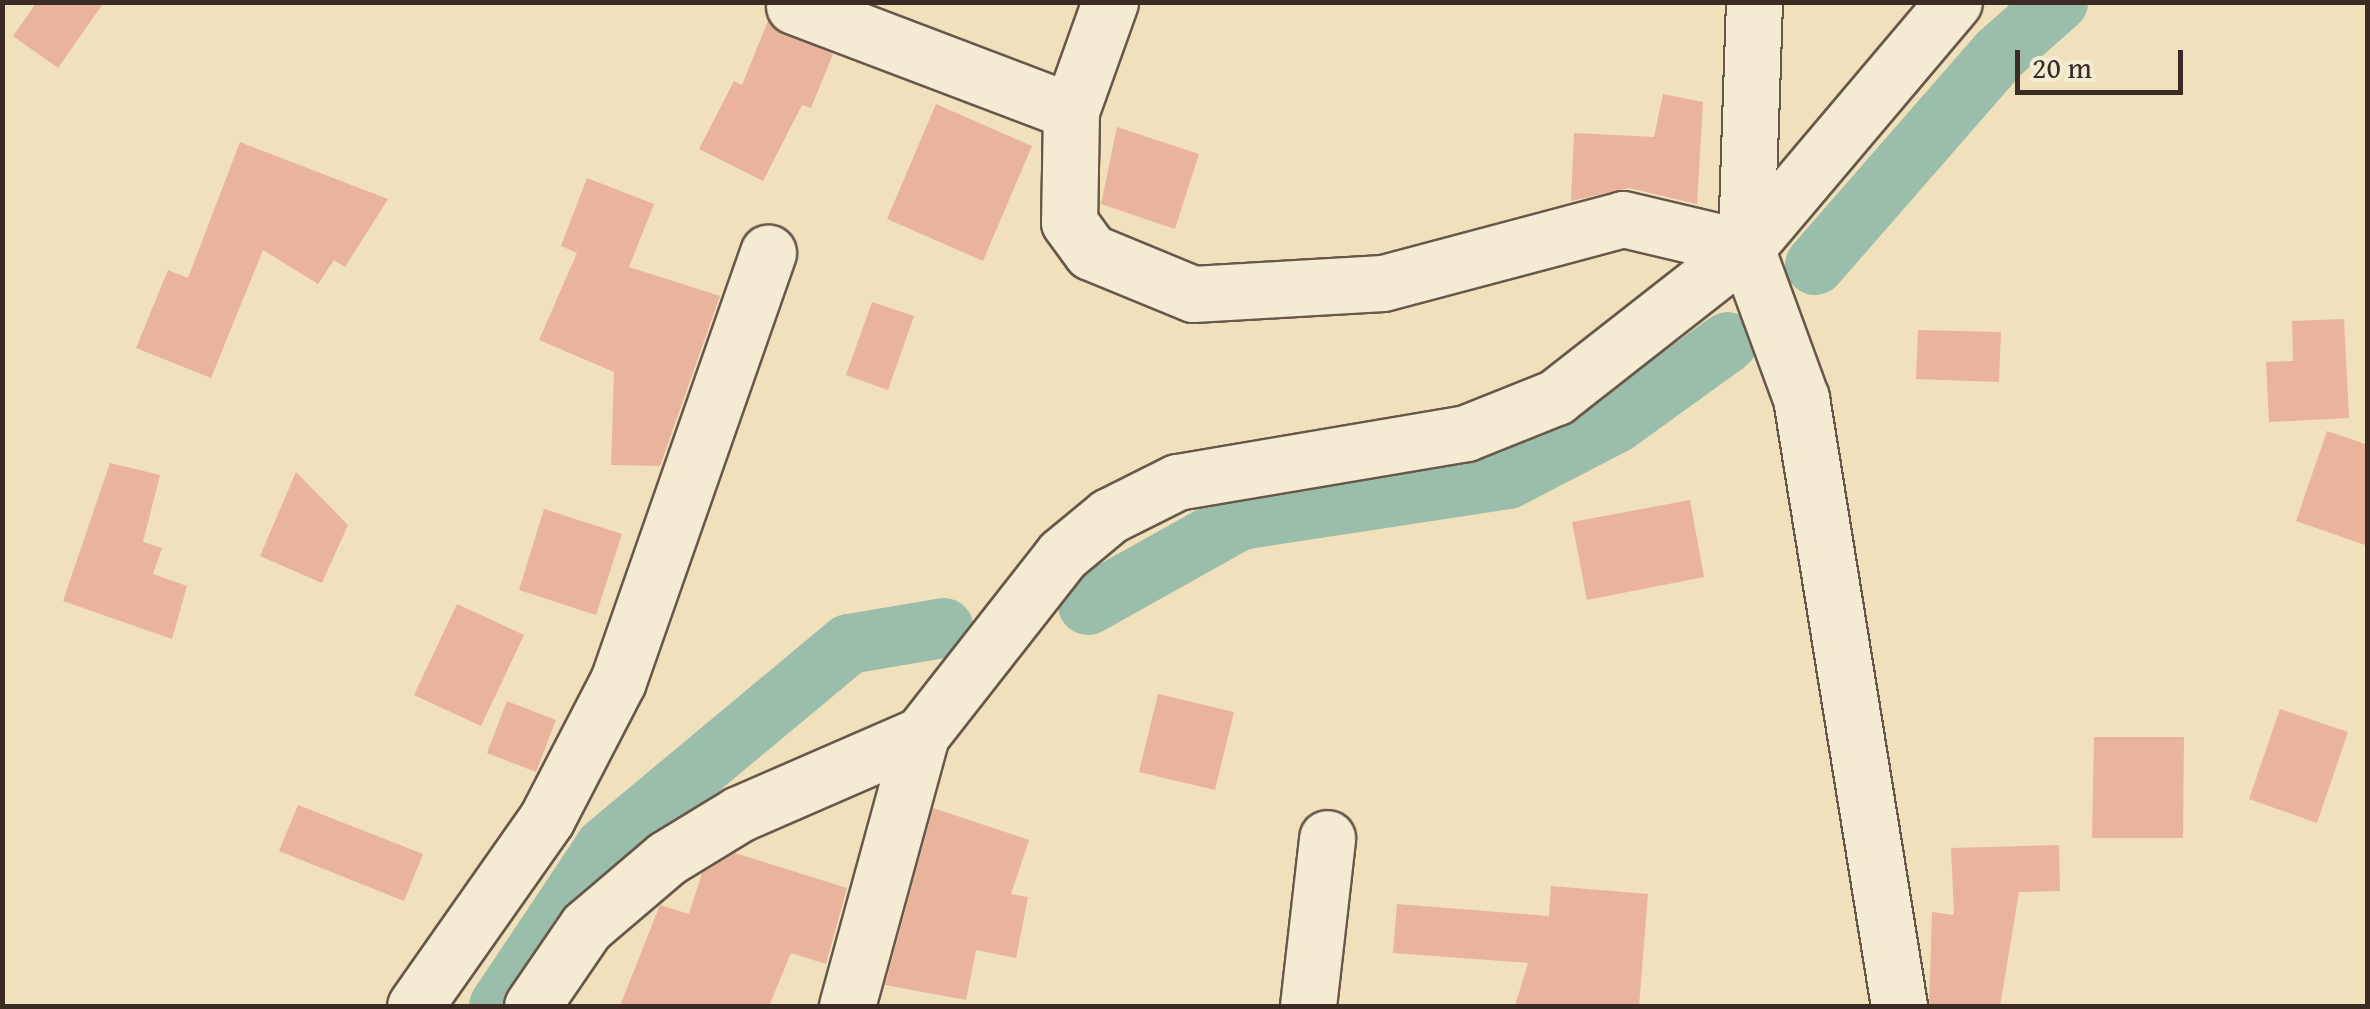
<!DOCTYPE html>
<html>
<head>
<meta charset="utf-8">
<style>
  body { margin:0 }
  #map { position:relative; width:2370px; height:1009px; overflow:hidden; background:#f0e0bc; font-family:"Gentium Book Plus",serif }
  div>[style] { position:absolute }
  [style*='--x'] { left:calc(var(--x)*1px); top:calc(var(--y)*1px); width:calc(var(--w)*1px); rotate:calc(var(--a)*1deg) }
  .canal>* { height:60px; margin:-30px; padding:0 30px; transform-origin:30px; border-radius:30px; background:#9bbeab }
  .building>* { inset:0; background:#e9b49b }
  .roads { filter:drop-shadow(2px 0 #68584a) drop-shadow(-2px 0 #68584a) drop-shadow(0 2px #68584a) drop-shadow(0 -2px #68584a) }
  .minor>* { height:55px; margin:-27.5px; padding:0 27.5px; transform-origin:27.5px; border-radius:27.5px; background:#f5ebd3 }
  span { translate:-50% -50%; white-space:nowrap; text-align:center; line-height:1.15; -webkit-text-stroke:10px #f5ebd3; paint-order:stroke }
  .frame { position:absolute; inset:0; border:5px solid #3b2b24; pointer-events:none }
  .scale { position:absolute; left:2015px; top:50px; width:168px; height:45px; box-sizing:border-box; border:5px solid #3b2b24; border-top:0; padding-left:12px; font-size:30px; line-height:35px; white-space:nowrap; color:#3b2b24; -webkit-text-stroke:8px #f5ebd3; paint-order:stroke }
</style>
</head>
<body>
<div id="map">
  <div class="canal">
    <i style="--x:1815;--y:265;--w:280;--a:-48.9"></i>
    <i style="--x:1999;--y:54;--w:79;--a:-41.4"></i>
    <i style="--x:1088;--y:605;--w:174;--a:-29.2"></i>
    <i style="--x:1240;--y:520;--w:271;--a:-8.7"></i>
    <i style="--x:1508;--y:479;--w:122;--a:-27.4"></i>
    <i style="--x:1616;--y:423;--w:138;--a:-35.9"></i>
    <i style="--x:499;--y:1006;--w:191;--a:-56.3"></i>
    <i style="--x:605;--y:847;--w:317;--a:-39.8"></i>
    <i style="--x:849;--y:644;--w:96;--a:-9.6"></i>
  </div>
  <div class="building">
    <i style="clip-path:polygon(37px 2px,104px 2px,58px 68px,13px 36px)"></i>
    <i style="clip-path:polygon(768px 21px,833px 54px,811px 108px,802px 105px,763px 181px,699px 149px,734px 81px,742px 85px)"></i>
    <i style="clip-path:polygon(1663px 94px,1703px 102px,1697px 204px,1629px 188px,1571px 201px,1574px 133px,1654px 137px)"></i>
    <i style="clip-path:polygon(936px 104px,1032px 146px,983px 261px,887px 219px)"></i>
    <i style="clip-path:polygon(1117px 127px,1199px 154px,1175px 229px,1101px 204px)"></i>
    <i style="clip-path:polygon(240px 142px,388px 199px,345px 267px,334px 260px,318px 284px,263px 250px,211px 378px,136px 348px,168px 270px,188px 278px)"></i>
    <i style="clip-path:polygon(587px 178px,654px 204px,629px 267px,720px 296px,660px 466px,611px 465px,614px 372px,539px 340px,577px 253px,561px 246px)"></i>
    <i style="clip-path:polygon(872px 302px,914px 316px,888px 390px,846px 375px)"></i>
    <i style="clip-path:polygon(2344px 319px,2349px 418px,2269px 422px,2266px 362px,2293px 361px,2292px 321px)"></i>
    <i style="clip-path:polygon(1918px 330px,2001px 332px,1999px 382px,1916px 379px)"></i>
    <i style="clip-path:polygon(2327px 431px,2368px 445px,2368px 546px,2296px 521px)"></i>
    <i style="clip-path:polygon(110px 463px,160px 475px,143px 542px,162px 548px,153px 574px,187px 586px,172px 639px,63px 601px)"></i>
    <i style="clip-path:polygon(296px 472px,348px 525px,322px 583px,260px 556px)"></i>
    <i style="clip-path:polygon(1690px 500px,1704px 577px,1587px 600px,1572px 522px)"></i>
    <i style="clip-path:polygon(544px 509px,622px 534px,596px 615px,519px 590px)"></i>
    <i style="clip-path:polygon(457px 604px,524px 635px,481px 726px,414px 695px)"></i>
    <i style="clip-path:polygon(1158px 694px,1234px 712px,1215px 790px,1139px 772px)"></i>
    <i style="clip-path:polygon(507px 701px,556px 720px,536px 772px,487px 753px)"></i>
    <i style="clip-path:polygon(2280px 709px,2348px 732px,2317px 823px,2249px 799px)"></i>
    <i style="clip-path:polygon(2094px 737px,2184px 737px,2183px 838px,2092px 838px)"></i>
    <i style="clip-path:polygon(298px 805px,423px 854px,404px 901px,279px 851px)"></i>
    <i style="clip-path:polygon(933px 808px,1029px 840px,1011px 894px,1028px 897px,1016px 958px,976px 950px,966px 1000px,885px 985px)"></i>
    <i style="clip-path:polygon(2059px 845px,2060px 891px,2019px 892px,2000px 1006px,1929px 1006px,1932px 912px,1954px 915px,1951px 848px)"></i>
    <i style="clip-path:polygon(735px 853px,847px 888px,826px 964px,791px 953px,769px 1006px,620px 1006px,660px 905px,689px 914px,702px 873px)"></i>
    <i style="clip-path:polygon(1551px 886px,1648px 894px,1639px 1006px,1515px 1006px,1528px 963px,1393px 953px,1397px 904px,1549px 916px)"></i>
  </div>
  <div class="roads">
    <div class="minor">
      <i style="--x:1110;--y:2;--w:116;--a:109.7"></i>
      <i style="--x:1071;--y:111;--w:111;--a:91"></i>
      <i style="--x:1069;--y:222;--w:37;--a:54"></i>
      <i style="--x:1091;--y:252;--w:110;--a:22.4"></i>
      <i style="--x:1193;--y:294;--w:190;--a:-3.3"></i>
      <i style="--x:1383;--y:283;--w:248;--a:-14.9"></i>
      <i style="--x:1623;--y:219;--w:126;--a:13.3"></i>
      <i style="--x:1754;--y:2;--w:246;--a:91.9"></i>
      <i style="--x:1746;--y:248;--w:160;--a:69.9"></i>
      <i style="--x:1801;--y:398;--w:616;--a:80.84"></i>
      <i style="--x:794;--y:6;--w:296;--a:20.8"></i>
      <i style="--x:415;--y:1006;--w:230;--a:-54.9"></i>
      <i style="--x:547;--y:818;--w:154;--a:-62.6"></i>
      <i style="--x:618;--y:681;--w:454;--a:-70.7"></i>
      <i style="--x:532;--y:1006;--w:96;--a:-55.6"></i>
      <i style="--x:586;--y:927;--w:106;--a:-40.4"></i>
      <i style="--x:667;--y:858;--w:84;--a:-31.4"></i>
      <i style="--x:739;--y:814;--w:198;--a:-23.5"></i>
      <i style="--x:921;--y:735;--w:229;--a:-51.9"></i>
      <i style="--x:1062;--y:555;--w:61;--a:-39.7"></i>
      <i style="--x:1109;--y:516;--w:76;--a:-26.6"></i>
      <i style="--x:1177;--y:482;--w:293;--a:-9.6"></i>
      <i style="--x:1466;--y:433;--w:97;--a:-21.8"></i>
      <i style="--x:1556;--y:397;--w:241;--a:-38.1"></i>
      <i style="--x:1746;--y:248;--w:322;--a:-49.8"></i>
      <i style="--x:847;--y:1006;--w:281;--a:-74.7"></i>
      <i style="--x:1308;--y:1006;--w:169;--a:-83.5"></i>
    </div>
  </div>
  <div class="frame"></div>
  <div class="scale">20 m</div>
</div>
</body>
</html>
